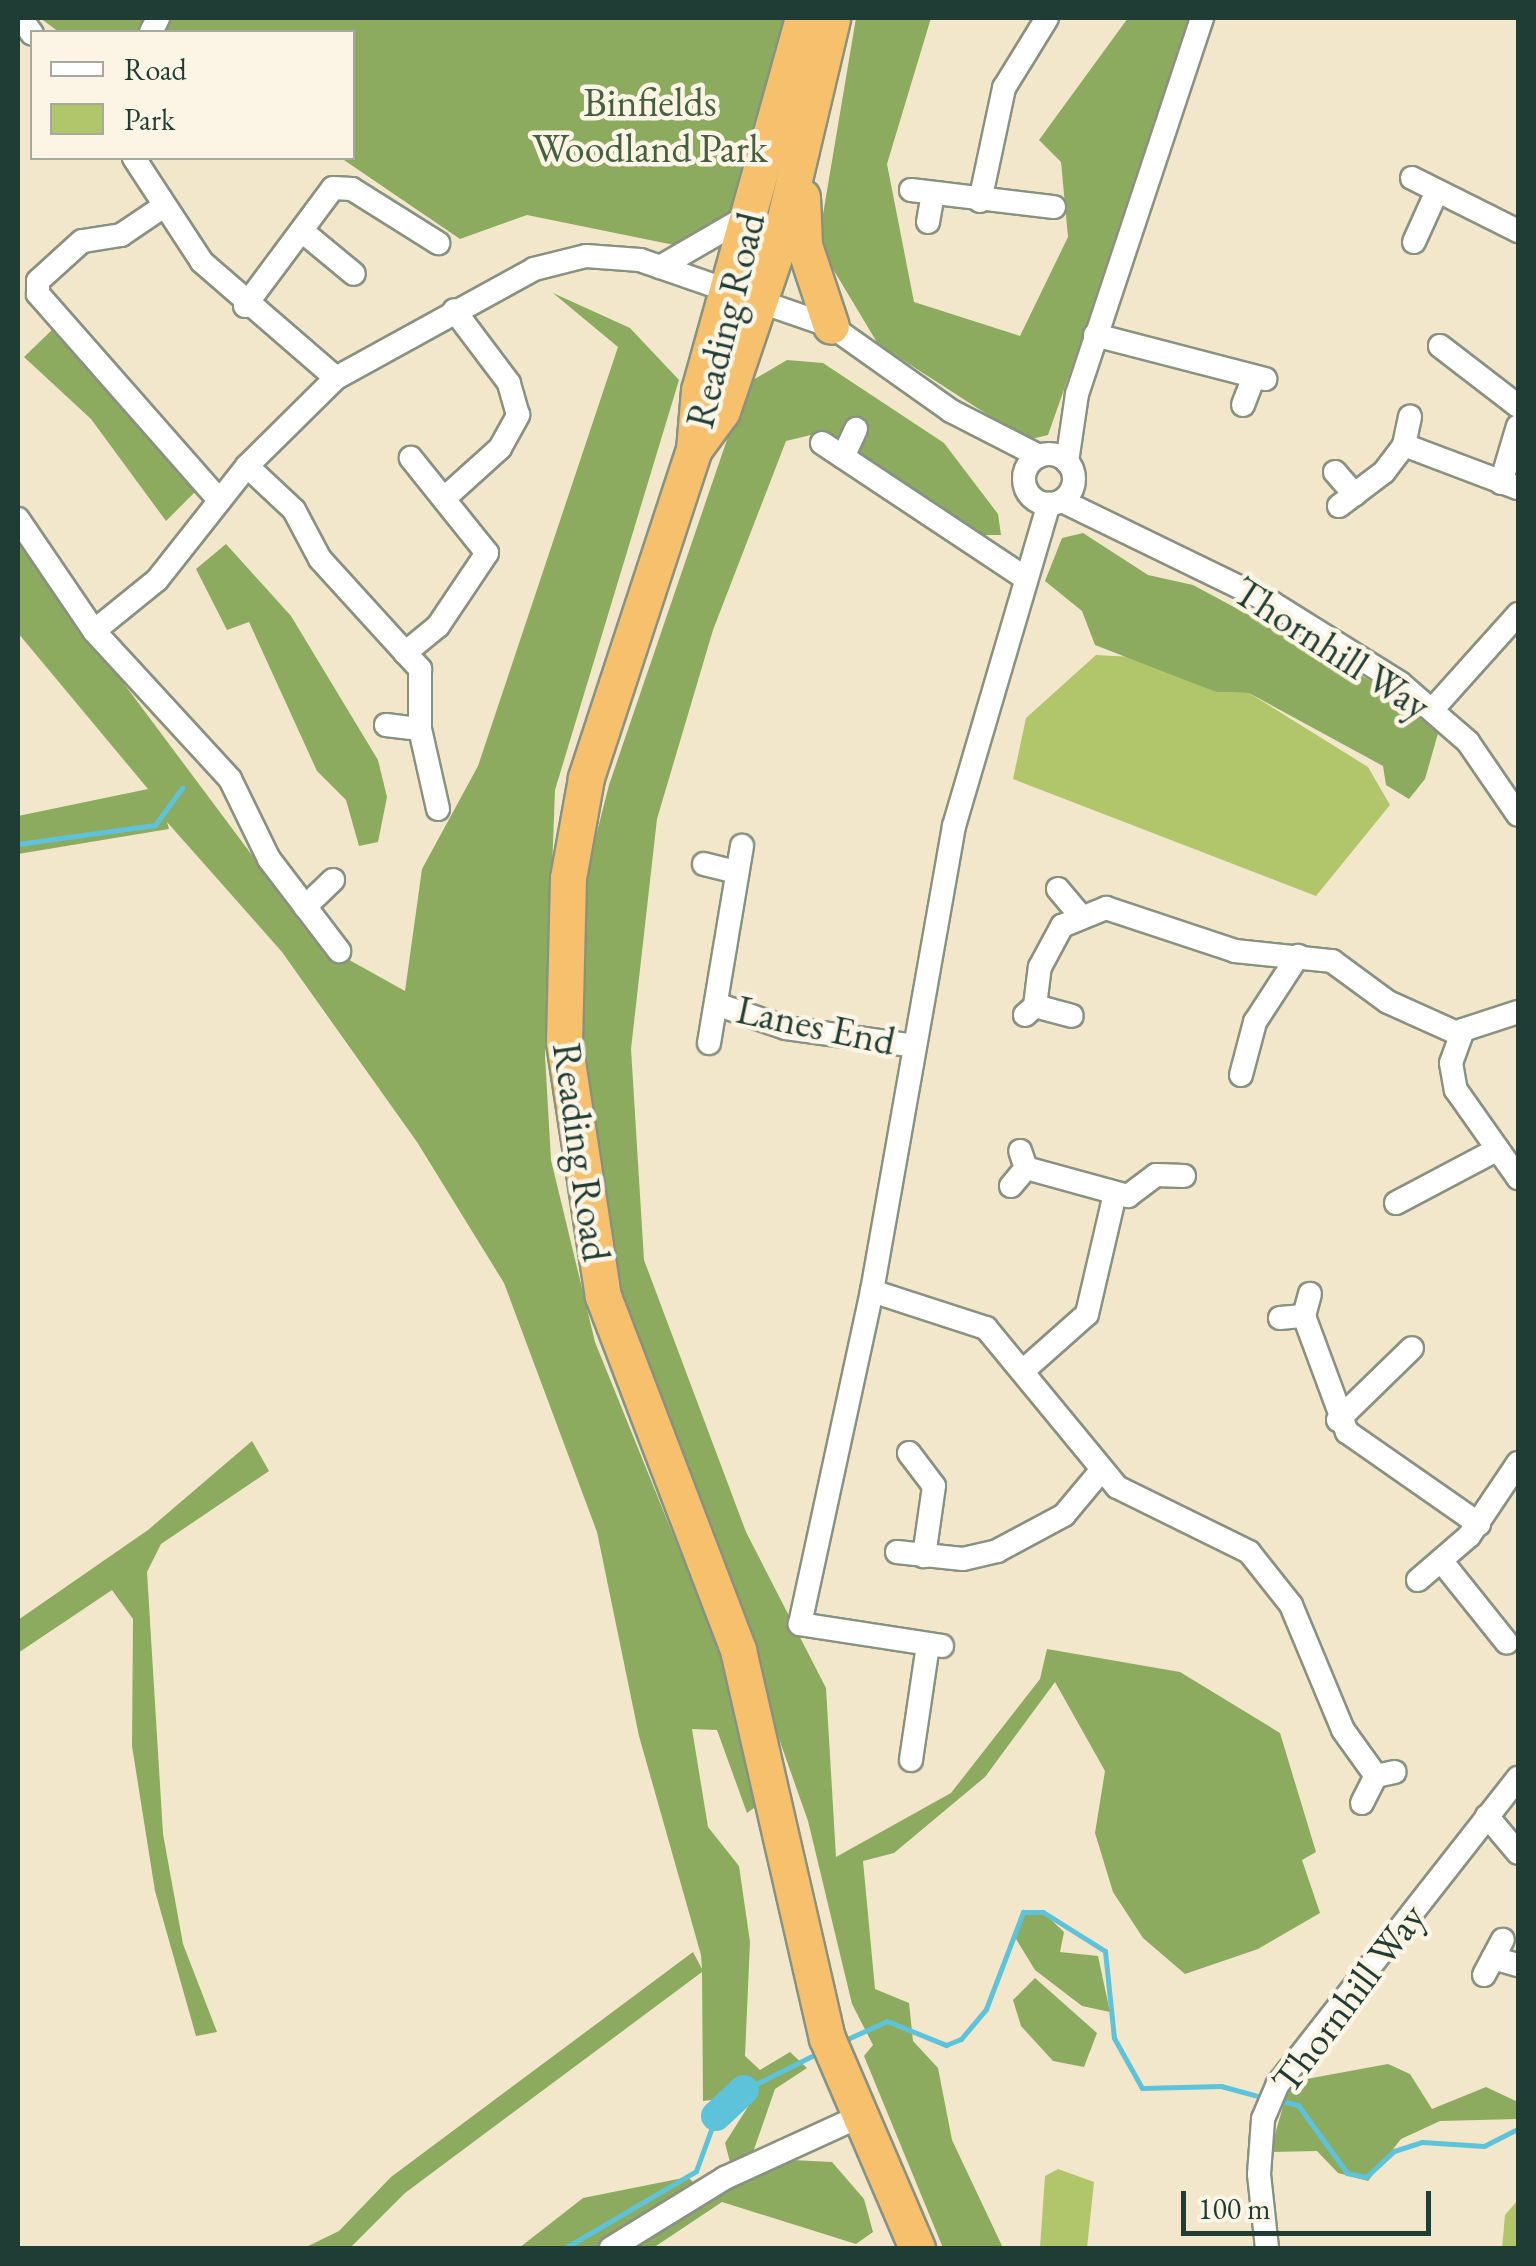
<!DOCTYPE html>
<html>
<head>
<meta charset="utf-8">
<style>
  body { margin:0 }
  #map { position:relative; width:1536px; height:2266px; overflow:hidden; background:#f2e7cb; font-family:"EB Garamond",serif }
  div>[style] { position:absolute }
  [style*='--x'] { left:calc(var(--x)*1px); top:calc(var(--y)*1px); width:calc(var(--w)*1px); rotate:calc(var(--a)*1deg) }
  .green>* { inset:0; background:#b1c66b }
  .forest>* { inset:0; background:#8cab5f }
  .stream>* { height:5px; margin:-2.5px; padding:0 2.5px; transform-origin:2.5px; border-radius:2.5px; background:#5dc3da }
  .river>* { height:30px; margin:-15px; padding:0 15px; transform-origin:15px; border-radius:15px; background:#5dc3da }
  .roads { filter:drop-shadow(2px 0 #889280) drop-shadow(-2px 0 #889280) drop-shadow(0 2px #889280) drop-shadow(0 -2px #889280) }
  .minor>* { height:22px; margin:-11px; padding:0 11px; transform-origin:11px; border-radius:11px; background:#fff }
  .minor>.ring { margin:-11px; padding:0; box-sizing:content-box; background:none; border:22px solid #fff; border-radius:50% }
  .highway>* { height:35px; margin:-17.5px; padding:0 17.5px; transform-origin:17.5px; border-radius:17.5px; background:#f7c06c }
  span { translate:-50% -50%; white-space:nowrap; text-align:center; line-height:1.15; -webkit-text-stroke:9px #fcf5e5; paint-order:stroke }
  .park-label { font-size:40px; color:#445f42 }
  .street-label { font-size:40px; color:#1f3d34 }
  .frame { position:absolute; inset:0; border:20px solid #1f3d34; pointer-events:none }
  .legend { position:absolute; left:30px; top:30px; width:325px; height:130px; box-sizing:border-box; background:#fcf5e5; border:2px solid #a4ab9e; margin:0; padding:12px 18px; list-style:none; font-size:30px; color:#1f3d34 }
  .legend li { display:flex; align-items:center; gap:20px; height:50px }
  .legend b { width:50px; border:2px solid #a4ab9e }
  .scale { position:absolute; left:1181px; top:2191px; width:250px; height:45px; box-sizing:border-box; border:5px solid #1f3d34; border-top:0; padding-left:12px; font-size:30px; line-height:35px; white-space:nowrap; color:#1f3d34; -webkit-text-stroke:8px #fcf5e5; paint-order:stroke }
</style>
</head>
<body>
<div id="map">
  <div class="green">
    <i style="clip-path:polygon(1096px 655px,1133px 657px,1216px 692px,1249px 693px,1368px 767px,1390px 805px,1316px 896px,1013px 779px,1026px 718px)"></i>
    <i style="clip-path:polygon(1058px 2169px,1094px 2182px,1087px 2248px,1040px 2247px,1045px 2176px)"></i>
    <i style="clip-path:polygon(1518px 2200px,1518px 2248px,1502px 2248px,1505px 2215px)"></i>
  </div>
  <div class="forest">
    <i style="clip-path:polygon(40px 18px,788px 18px,742px 197px,716px 229px,679px 246px,527px 215px,460px 239px,341px 158px,352px 158px,352px 32px,59px 32px)"></i>
    <i style="clip-path:polygon(856px 18px,931px 18px,887px 164px,914px 302px,1020px 336px,1068px 237px,1061px 162px,1039px 140px,1128px 18px,1195px 18px,1048px 435px,1027px 440px,878px 344px,818px 244px)"></i>
    <i style="clip-path:polygon(553px 293px,630px 328px,679px 380px,555px 790px,545px 1056px,551px 1160px,595px 1342px,727px 1668px,758px 1805px,747px 1813px,717px 1730px,692px 1729px,708px 1827px,739px 1866px,750px 1942px,745px 2056px,760px 2070px,790px 2052px,807px 2068px,775px 2089px,751px 2158px,832px 2162px,864px 2199px,873px 2232px,856px 2244px,722px 2202px,653px 2248px,519px 2248px,583px 2198px,688px 2177px,709px 2198px,730px 2162px,725px 2143px,756px 2094px,703px 2101px,702px 1972px,405px 2193px,352px 2246px,304px 2248px,339px 2231px,391px 2177px,693px 1952px,702px 1969px,701px 1955px,639px 1736px,597px 1532px,504px 1283px,417px 1142px,282px 952px,167px 822px,169px 829px,18px 854px,18px 816px,148px 789px,18px 633px,18px 542px,317px 942px,405px 991px,422px 869px,478px 766px,618px 347px)"></i>
    <i style="clip-path:polygon(54px 328px,198px 489px,166px 521px,91px 419px,24px 357px)"></i>
    <i style="clip-path:polygon(787px 360px,823px 363px,944px 443px,998px 514px,1001px 535px,969px 535px,823px 432px,786px 441px,713px 630px,657px 819px,631px 1049px,644px 1260px,746px 1532px,826px 1688px,836px 1857px,951px 1793px,1040px 1679px,1047px 1649px,1180px 1672px,1280px 1733px,1316px 1852px,1302px 1860px,1320px 1913px,1258px 1949px,1185px 1974px,1143px 1938px,1113px 1892px,1095px 1833px,1105px 1771px,1055px 1682px,985px 1777px,894px 1853px,863px 1861px,875px 1989px,909px 2003px,913px 2041px,938px 2068px,952px 2140px,1003px 2248px,943px 2248px,864px 2056px,873px 2045px,852px 2004px,808px 1821px,596px 1219px,575px 1064px,581px 894px,609px 785px,746px 384px)"></i>
    <i style="clip-path:polygon(1083px 533px,1148px 575px,1193px 585px,1384px 688px,1439px 730px,1425px 779px,1409px 799px,1386px 785px,1383px 766px,1249px 693px,1216px 692px,1095px 645px,1082px 611px,1045px 581px,1062px 538px)"></i>
    <i style="clip-path:polygon(226px 544px,291px 616px,378px 760px,387px 797px,378px 842px,359px 846px,346px 800px,317px 771px,249px 622px,227px 630px,196px 569px)"></i>
    <i style="clip-path:polygon(252px 1441px,269px 1471px,161px 1544px,147px 1572px,163px 1834px,183px 1944px,217px 2032px,196px 2036px,155px 1891px,132px 1746px,133px 1619px,112px 1590px,18px 1653px,18px 1620px,148px 1530px)"></i>
    <i style="clip-path:polygon(1027px 1912px,1043px 1912px,1064px 1932px,1060px 1952px,1098px 1956px,1110px 2012px,1082px 2006px,1035px 1970px,1013px 1934px)"></i>
    <i style="clip-path:polygon(1035px 1978px,1097px 2033px,1084px 2067px,1053px 2061px,1021px 2026px,1013px 2000px)"></i>
    <i style="clip-path:polygon(1388px 2064px,1410px 2074px,1432px 2109px,1486px 2087px,1518px 2102px,1518px 2119px,1440px 2121px,1401px 2139px,1368px 2181px,1338px 2173px,1317px 2151px,1270px 2152px,1290px 2082px)"></i>
  </div>
  <div class="stream">
    <i style="--x:18;--y:844;--w:138;--a:-7.9"></i>
    <i style="--x:155;--y:825;--w:46;--a:-53.9"></i>
    <i style="--x:843;--y:2041;--w:48;--a:-24.4"></i>
    <i style="--x:887;--y:2021;--w:64;--a:22.1"></i>
    <i style="--x:946;--y:2045;--w:16;--a:-22"></i>
    <i style="--x:961;--y:2039;--w:39;--a:-50"></i>
    <i style="--x:986;--y:2009;--w:104;--a:-69.1"></i>
    <i style="--x:1023;--y:1912;--w:20;--a:0"></i>
    <i style="--x:1043;--y:1912;--w:73;--a:32.2"></i>
    <i style="--x:1105;--y:1951;--w:87;--a:84.1"></i>
    <i style="--x:1114;--y:2038;--w:57;--a:60.8"></i>
    <i style="--x:1142;--y:2088;--w:79;--a:-1.5"></i>
    <i style="--x:1221;--y:2086;--w:46;--a:15.3"></i>
    <i style="--x:744;--y:2090;--w:85;--a:-26.6"></i>
    <i style="--x:1276;--y:2100;--w:23;--a:13"></i>
    <i style="--x:1298;--y:2105;--w:84;--a:54.2"></i>
    <i style="--x:1347;--y:2173;--w:19;--a:12"></i>
    <i style="--x:1366;--y:2177;--w:38;--a:-43"></i>
    <i style="--x:1394;--y:2151;--w:29;--a:-18"></i>
    <i style="--x:1422;--y:2142;--w:62;--a:3.7"></i>
    <i style="--x:1484;--y:2146;--w:38;--a:-27"></i>
    <i style="--x:565;--y:2248;--w:152;--a:-30.4"></i>
    <i style="--x:696;--y:2171;--w:59;--a:-70"></i>
  </div>
  <div class="river">
    <i style="--x:716;--y:2116;--w:38;--a:-43"></i>
  </div>
  <div class="roads">
    <div class="minor">
      <i style="--x:21;--y:18;--w:19;--a:55"></i>
      <i style="--x:151;--y:32;--w:16;--a:-63"></i>
      <i style="--x:134;--y:158;--w:124;--a:56.8"></i>
      <i style="--x:202;--y:262;--w:177;--a:40.9"></i>
      <i style="--x:1412;--y:178;--w:119;--a:26.6"></i>
      <i style="--x:911;--y:190;--w:144;--a:6.8"></i>
      <i style="--x:980;--y:201;--w:116;--a:-78"></i>
      <i style="--x:1004;--y:88;--w:82;--a:-58.4"></i>
      <i style="--x:164;--y:206;--w:52;--a:146"></i>
      <i style="--x:121;--y:235;--w:39;--a:171"></i>
      <i style="--x:82;--y:241;--w:59;--a:137.7"></i>
      <i style="--x:38;--y:281;--w:13;--a:90"></i>
      <i style="--x:38;--y:294;--w:274;--a:48.7"></i>
      <i style="--x:928;--y:222;--w:28;--a:-80"></i>
      <i style="--x:302;--y:231;--w:67;--a:39.6"></i>
      <i style="--x:1414;--y:242;--w:56;--a:-65.7"></i>
      <i style="--x:660;--y:267;--w:102;--a:-30.1"></i>
      <i style="--x:245;--y:306;--w:147;--a:-53.3"></i>
      <i style="--x:333;--y:188;--w:19;--a:3"></i>
      <i style="--x:352;--y:189;--w:102;--a:32.1"></i>
      <i style="--x:1095;--y:335;--w:176;--a:14.5"></i>
      <i style="--x:1440;--y:346;--w:98;--a:37.6"></i>
      <i style="--x:1243;--y:405;--w:30;--a:-69"></i>
      <i style="--x:822;--y:443;--w:239;--a:33.6"></i>
      <i style="--x:1404;--y:445;--w:122;--a:20.7"></i>
      <i class="ring" style="left:1024px;top:454px;width:28px;height:28px"></i>
      <i style="--x:843;--y:457;--w:31;--a:-65"></i>
      <i style="--x:1067;--y:462;--w:69;--a:-81.6"></i>
      <i style="--x:1077;--y:394;--w:396;--a:-71.6"></i>
      <i style="--x:247;--y:466;--w:64;--a:43.1"></i>
      <i style="--x:294;--y:510;--w:55;--a:62"></i>
      <i style="--x:320;--y:559;--w:149;--a:47.7"></i>
      <i style="--x:420;--y:669;--w:60;--a:90"></i>
      <i style="--x:420;--y:729;--w:82;--a:77.3"></i>
      <i style="--x:1335;--y:472;--w:30;--a:49"></i>
      <i style="--x:1501;--y:483;--w:59;--a:-73.4"></i>
      <i style="--x:448;--y:495;--w:70;--a:-42.1"></i>
      <i style="--x:500;--y:448;--w:38;--a:-61"></i>
      <i style="--x:518;--y:415;--w:33;--a:-106"></i>
      <i style="--x:509;--y:383;--w:91;--a:-127"></i>
      <i style="--x:1062;--y:501;--w:233;--a:25.9"></i>
      <i style="--x:1272;--y:603;--w:151;--a:32"></i>
      <i style="--x:1400;--y:683;--w:90;--a:40.9"></i>
      <i style="--x:1468;--y:742;--w:88;--a:55.6"></i>
      <i style="--x:1339;--y:506;--w:56;--a:-37.1"></i>
      <i style="--x:1384;--y:472;--w:34;--a:-53"></i>
      <i style="--x:1404;--y:445;--w:29;--a:-78"></i>
      <i style="--x:18;--y:519;--w:135;--a:55.8"></i>
      <i style="--x:94;--y:631;--w:201;--a:47.4"></i>
      <i style="--x:230;--y:779;--w:89;--a:64"></i>
      <i style="--x:269;--y:859;--w:116;--a:52.7"></i>
      <i style="--x:94;--y:631;--w:81;--a:-39"></i>
      <i style="--x:157;--y:580;--w:145;--a:-51.7"></i>
      <i style="--x:247;--y:466;--w:125;--a:-44.7"></i>
      <i style="--x:336;--y:378;--w:226;--a:-28.8"></i>
      <i style="--x:534;--y:269;--w:54;--a:-14"></i>
      <i style="--x:586;--y:256;--w:54;--a:4.2"></i>
      <i style="--x:640;--y:260;--w:202;--a:19.1"></i>
      <i style="--x:831;--y:326;--w:147;--a:35.3"></i>
      <i style="--x:951;--y:411;--w:99;--a:27.1"></i>
      <i style="--x:405;--y:653;--w:43;--a:-39.3"></i>
      <i style="--x:438;--y:626;--w:88;--a:-56.1"></i>
      <i style="--x:487;--y:553;--w:122;--a:-128.7"></i>
      <i style="--x:1432;--y:710;--w:129;--a:-48.1"></i>
      <i style="--x:386;--y:725;--w:34;--a:7"></i>
      <i style="--x:704;--y:864;--w:34;--a:14"></i>
      <i style="--x:1058;--y:889;--w:33;--a:50"></i>
      <i style="--x:305;--y:907;--w:39;--a:-44"></i>
      <i style="--x:716;--y:1004;--w:74;--a:18.9"></i>
      <i style="--x:786;--y:1028;--w:130;--a:7.9"></i>
      <i style="--x:1035;--y:1006;--w:39;--a:-83"></i>
      <i style="--x:1040;--y:967;--w:47;--a:-61.8"></i>
      <i style="--x:1062;--y:926;--w:48;--a:-22.2"></i>
      <i style="--x:1106;--y:908;--w:136;--a:18.4"></i>
      <i style="--x:1235;--y:951;--w:98;--a:5.9"></i>
      <i style="--x:1332;--y:961;--w:69;--a:36.2"></i>
      <i style="--x:1388;--y:1002;--w:78;--a:24.3"></i>
      <i style="--x:1518;--y:1012;--w:58;--a:161.9"></i>
      <i style="--x:1463;--y:1030;--w:35;--a:110"></i>
      <i style="--x:1451;--y:1063;--w:27;--a:80"></i>
      <i style="--x:1456;--y:1090;--w:108;--a:54.8"></i>
      <i style="--x:1025;--y:1015;--w:13;--a:-42"></i>
      <i style="--x:1035;--y:1006;--w:38;--a:15"></i>
      <i style="--x:709;--y:1043;--w:200;--a:-80.5"></i>
      <i style="--x:1241;--y:1075;--w:55;--a:-75.2"></i>
      <i style="--x:1255;--y:1022;--w:79;--a:-56.9"></i>
      <i style="--x:1026;--y:1168;--w:106;--a:15.4"></i>
      <i style="--x:1128;--y:1196;--w:35;--a:-37"></i>
      <i style="--x:1156;--y:1175;--w:28;--a:2"></i>
      <i style="--x:1011;--y:1186;--w:23;--a:-50"></i>
      <i style="--x:1026;--y:1168;--w:18;--a:-109"></i>
      <i style="--x:1396;--y:1203;--w:115;--a:-27.9"></i>
      <i style="--x:872;--y:1291;--w:120;--a:18"></i>
      <i style="--x:986;--y:1328;--w:206;--a:50.5"></i>
      <i style="--x:1117;--y:1487;--w:147;--a:26.2"></i>
      <i style="--x:1249;--y:1552;--w:68;--a:51.6"></i>
      <i style="--x:1291;--y:1605;--w:135;--a:67.4"></i>
      <i style="--x:1343;--y:1730;--w:57;--a:54.3"></i>
      <i style="--x:1304;--y:1316;--w:124;--a:69.7"></i>
      <i style="--x:1347;--y:1432;--w:161;--a:34.9"></i>
      <i style="--x:1280;--y:1318;--w:24;--a:-5"></i>
      <i style="--x:1304;--y:1316;--w:23;--a:-75"></i>
      <i style="--x:1024;--y:1370;--w:84;--a:-41.6"></i>
      <i style="--x:1087;--y:1314;--w:123;--a:-76.9"></i>
      <i style="--x:1338;--y:1420;--w:103;--a:-44.2"></i>
      <i style="--x:909;--y:1453;--w:41;--a:52.9"></i>
      <i style="--x:934;--y:1486;--w:71;--a:98.1"></i>
      <i style="--x:897;--y:1552;--w:66;--a:6.1"></i>
      <i style="--x:963;--y:1559;--w:35;--a:-13"></i>
      <i style="--x:997;--y:1551;--w:76;--a:-28.2"></i>
      <i style="--x:1064;--y:1515;--w:56;--a:-50.1"></i>
      <i style="--x:1443;--y:1563;--w:102;--a:51.3"></i>
      <i style="--x:1418;--y:1580;--w:67;--a:-40.8"></i>
      <i style="--x:1469;--y:1536;--w:88;--a:-56.1"></i>
      <i style="--x:942;--y:1646;--w:144;--a:-171.2"></i>
      <i style="--x:800;--y:1624;--w:341;--a:-77.8"></i>
      <i style="--x:872;--y:1291;--w:472;--a:-80"></i>
      <i style="--x:954;--y:826;--w:336;--a:-73.6"></i>
      <i style="--x:911;--y:1760;--w:116;--a:-81.6"></i>
      <i style="--x:1362;--y:1803;--w:30;--a:-63"></i>
      <i style="--x:1376;--y:1776;--w:19;--a:-12"></i>
      <i style="--x:1487;--y:1816;--w:48;--a:50"></i>
      <i style="--x:1493;--y:1958;--w:26;--a:16"></i>
      <i style="--x:1484;--y:1975;--w:40;--a:-62"></i>
      <i style="--x:611;--y:2248;--w:134;--a:-31.6"></i>
      <i style="--x:725;--y:2178;--w:144;--a:-24.6"></i>
      <i style="--x:1267;--y:2248;--w:74;--a:-96.2"></i>
      <i style="--x:1259;--y:2174;--w:55;--a:-85.8"></i>
      <i style="--x:1263;--y:2119;--w:38;--a:-67"></i>
      <i style="--x:1278;--y:2084;--w:389;--a:-51.9"></i>
    </div>
    <div class="highway">
      <i style="--x:803;--y:18;--w:386;--a:105.6"></i>
      <i style="--x:699;--y:390;--w:59;--a:94.8"></i>
      <i style="--x:694;--y:449;--w:346;--a:108.2"></i>
      <i style="--x:586;--y:778;--w:102;--a:100.2"></i>
      <i style="--x:568;--y:878;--w:164;--a:91.4"></i>
      <i style="--x:564;--y:1042;--w:257;--a:81.3"></i>
      <i style="--x:603;--y:1296;--w:379;--a:69.1"></i>
      <i style="--x:738;--y:1650;--w:398;--a:77.1"></i>
      <i style="--x:827;--y:2038;--w:228;--a:66.8"></i>
      <i style="--x:802;--y:197;--w:48;--a:87.6"></i>
      <i style="--x:804;--y:245;--w:85;--a:71.6"></i>
      <i style="--x:694;--y:449;--w:47;--a:-53.6"></i>
      <i style="--x:722;--y:411;--w:177;--a:-71.3"></i>
      <i style="--x:779;--y:243;--w:231;--a:-76.7"></i>
    </div>
  </div>
  <div class="park-label">
    <span style="left:650px;top:125px">Binfields<br>Woodland Park</span>
  </div>
  <div class="street-label">
    <span style="left:725px;top:320px;rotate:-76deg">Reading Road</span>
    <span style="left:1332px;top:648px;rotate:33deg">Thornhill Way</span>
    <span style="left:816px;top:1025px;rotate:12deg">Lanes End</span>
    <span style="left:582px;top:1152px;rotate:82deg">Reading Road</span>
    <span style="left:1348px;top:1998px;rotate:-53deg">Thornhill Way</span>
  </div>
  <div class="frame"></div>
  <ul class="legend">
  <li><b style="height:12px;background:#fff"></b>Road</li>
  <li><b style="height:28px;background:#b1c66b"></b>Park</li>
  </ul>
  <div class="scale">100 m</div>
</div>
</body>
</html>
